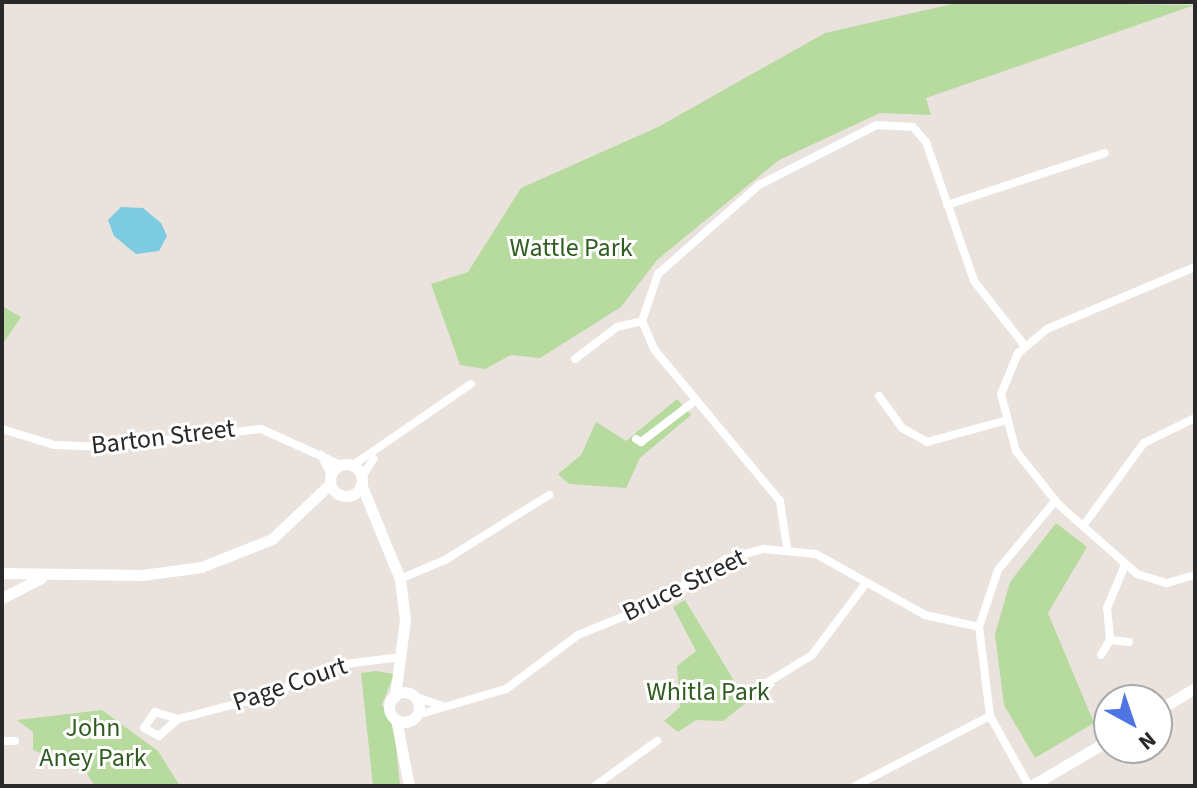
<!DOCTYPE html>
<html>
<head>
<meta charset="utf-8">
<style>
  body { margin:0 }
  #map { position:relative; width:1197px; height:788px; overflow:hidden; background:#eae3dd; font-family:"Source Sans 3",sans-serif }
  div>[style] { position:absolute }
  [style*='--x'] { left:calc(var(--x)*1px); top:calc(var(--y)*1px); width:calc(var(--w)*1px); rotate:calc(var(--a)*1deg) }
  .green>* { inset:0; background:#b7da9f }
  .water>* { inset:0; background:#7ccbe0 }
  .street>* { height:8px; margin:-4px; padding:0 4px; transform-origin:4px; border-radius:4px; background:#fff }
  .secondary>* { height:11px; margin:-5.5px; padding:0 5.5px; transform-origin:5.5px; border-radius:5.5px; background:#fff }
  .secondary>.ring { margin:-5.5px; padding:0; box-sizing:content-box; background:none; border:11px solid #fff; border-radius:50% }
  span { translate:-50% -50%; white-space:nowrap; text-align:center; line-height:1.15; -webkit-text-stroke:6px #fff; paint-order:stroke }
  .park-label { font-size:26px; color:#325d22 }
  .street-label { font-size:26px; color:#292929 }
  .frame { position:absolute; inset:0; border:4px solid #292929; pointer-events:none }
  .north { position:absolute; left:1093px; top:684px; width:80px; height:80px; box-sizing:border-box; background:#fff; border:2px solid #a9a9a9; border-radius:50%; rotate:140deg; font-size:22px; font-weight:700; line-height:32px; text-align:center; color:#292929 }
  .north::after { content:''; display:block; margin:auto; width:28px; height:36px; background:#4f74e4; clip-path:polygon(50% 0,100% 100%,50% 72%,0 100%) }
</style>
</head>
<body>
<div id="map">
  <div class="green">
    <i style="clip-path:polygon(961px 2px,1195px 5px,926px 98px,931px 115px,880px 113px,779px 160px,657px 260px,621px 307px,540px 358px,511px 355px,485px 369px,460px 365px,431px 284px,468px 272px,521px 188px,658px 127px,825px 33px)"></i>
    <i style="clip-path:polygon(2px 306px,21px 317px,2px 345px)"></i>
    <i style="clip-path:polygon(677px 399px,691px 415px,640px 458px,626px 488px,569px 484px,558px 474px,581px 455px,596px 422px,626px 441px)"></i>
    <i style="clip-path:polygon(1056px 523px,1087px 547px,1048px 613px,1094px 723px,1035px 758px,1004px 705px,995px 634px,1010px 582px)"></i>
    <i style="clip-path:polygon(685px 600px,747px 702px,723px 721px,696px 720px,678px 732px,664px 721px,680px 707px,677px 666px,696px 651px,673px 607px)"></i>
    <i style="clip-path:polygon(376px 671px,394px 674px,382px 705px,394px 725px,400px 786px,373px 786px,361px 673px)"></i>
    <i style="clip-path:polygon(102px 710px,158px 751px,180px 786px,95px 786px,87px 774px,33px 750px,33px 732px,17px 720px)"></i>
  </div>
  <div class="water">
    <i style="clip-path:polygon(121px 207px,143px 208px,161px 223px,167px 236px,159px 251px,136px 254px,114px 236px,108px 220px)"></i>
  </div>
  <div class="street">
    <i style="--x:947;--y:205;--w:166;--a:-18.2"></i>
    <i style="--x:1195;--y:267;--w:160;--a:157.3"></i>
    <i style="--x:1047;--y:329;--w:38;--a:140"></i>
    <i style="--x:1018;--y:353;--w:44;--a:112.5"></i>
    <i style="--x:1001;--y:394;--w:59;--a:75.3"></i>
    <i style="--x:1016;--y:451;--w:68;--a:51.6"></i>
    <i style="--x:1058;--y:504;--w:106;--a:41.5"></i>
    <i style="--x:1137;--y:574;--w:31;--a:17"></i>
    <i style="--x:1167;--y:583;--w:29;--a:-16"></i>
    <i style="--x:575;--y:359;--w:53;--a:-37.3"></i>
    <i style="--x:617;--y:327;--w:26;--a:-13"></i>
    <i style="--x:879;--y:396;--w:39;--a:54"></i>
    <i style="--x:902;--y:428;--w:29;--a:29"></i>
    <i style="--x:927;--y:442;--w:80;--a:-15.3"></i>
    <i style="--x:2;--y:429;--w:54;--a:17.1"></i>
    <i style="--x:54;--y:445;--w:53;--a:2.2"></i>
    <i style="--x:107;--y:447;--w:155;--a:-6.7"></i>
    <i style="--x:261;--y:429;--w:88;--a:24.2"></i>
    <i style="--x:636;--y:439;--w:6;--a:31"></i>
    <i style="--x:641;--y:442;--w:69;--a:-37.4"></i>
    <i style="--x:321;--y:455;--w:22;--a:63"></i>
    <i style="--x:353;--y:465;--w:143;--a:-34.5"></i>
    <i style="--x:362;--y:477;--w:22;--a:-58"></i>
    <i style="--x:1083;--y:526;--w:103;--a:-53.7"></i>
    <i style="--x:1144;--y:443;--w:57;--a:-26.1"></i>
    <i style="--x:787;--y:548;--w:48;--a:-98.5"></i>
    <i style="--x:780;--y:501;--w:197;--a:-129.7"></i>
    <i style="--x:654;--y:349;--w:30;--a:-113"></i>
    <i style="--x:642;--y:321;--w:50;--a:-71.2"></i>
    <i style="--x:658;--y:274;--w:135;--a:-41.4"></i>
    <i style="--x:759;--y:185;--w:132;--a:-27"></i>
    <i style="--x:877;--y:125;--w:36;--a:3"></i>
    <i style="--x:913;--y:127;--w:20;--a:49"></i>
    <i style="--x:926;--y:142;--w:147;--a:70.9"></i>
    <i style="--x:974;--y:281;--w:83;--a:51.9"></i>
    <i style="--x:400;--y:579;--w:49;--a:-22.9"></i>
    <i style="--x:445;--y:560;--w:123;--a:-32"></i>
    <i style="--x:1110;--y:640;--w:32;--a:-95"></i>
    <i style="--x:1107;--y:608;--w:47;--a:-67.3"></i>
    <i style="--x:1101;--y:655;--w:17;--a:-59"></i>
    <i style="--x:1110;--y:640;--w:19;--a:6"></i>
    <i style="--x:760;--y:687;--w:61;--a:-31.6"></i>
    <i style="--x:812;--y:655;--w:90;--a:-53.1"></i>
    <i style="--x:416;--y:697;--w:28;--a:19"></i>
    <i style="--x:417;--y:715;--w:93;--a:-16.3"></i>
    <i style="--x:506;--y:689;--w:90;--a:-36.9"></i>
    <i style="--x:578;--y:635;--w:82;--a:-22.2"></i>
    <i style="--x:654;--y:604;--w:85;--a:-32"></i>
    <i style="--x:726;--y:559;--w:39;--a:-15"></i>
    <i style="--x:764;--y:549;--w:52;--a:5.5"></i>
    <i style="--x:816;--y:554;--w:125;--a:29.2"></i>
    <i style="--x:925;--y:615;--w:55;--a:12.5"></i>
    <i style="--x:178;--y:719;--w:24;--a:-163"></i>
    <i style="--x:155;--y:712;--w:19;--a:125"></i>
    <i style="--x:144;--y:728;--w:17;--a:28"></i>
    <i style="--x:159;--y:736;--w:25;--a:-42"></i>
    <i style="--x:178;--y:719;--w:84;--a:-14.5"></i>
    <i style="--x:259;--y:698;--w:92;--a:-21.6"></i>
    <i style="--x:345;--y:664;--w:57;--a:-7"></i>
    <i style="--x:2;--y:741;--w:13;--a:0"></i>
    <i style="--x:595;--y:786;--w:77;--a:-36"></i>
    <i style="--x:855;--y:786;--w:152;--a:-27.4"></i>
    <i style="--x:1029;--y:786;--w:80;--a:-119.1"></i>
    <i style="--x:990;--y:716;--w:90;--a:-97"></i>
    <i style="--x:979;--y:627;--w:60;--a:-71.6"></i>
    <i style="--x:998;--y:570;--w:89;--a:-50.4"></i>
  </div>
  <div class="secondary">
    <i class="ring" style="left:330px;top:464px;width:21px;height:21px"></i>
    <i style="--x:361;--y:484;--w:103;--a:67.7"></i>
    <i style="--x:400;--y:579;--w:41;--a:83"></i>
    <i style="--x:405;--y:620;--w:77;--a:97.5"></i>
    <i style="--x:2;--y:573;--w:140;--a:0.8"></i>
    <i style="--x:142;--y:575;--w:60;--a:-7.7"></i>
    <i style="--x:201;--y:567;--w:76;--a:-21.5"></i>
    <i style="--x:272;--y:539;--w:80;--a:-43.5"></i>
    <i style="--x:2;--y:598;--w:44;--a:-27.1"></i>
    <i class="ring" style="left:389px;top:692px;width:19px;height:19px"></i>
    <i style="--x:1157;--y:711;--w:44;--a:-31.2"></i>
    <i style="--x:396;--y:719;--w:68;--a:79"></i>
    <i style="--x:1031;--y:786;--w:91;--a:-30.5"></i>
  </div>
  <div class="park-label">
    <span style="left:571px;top:248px">Wattle Park</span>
    <span style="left:708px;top:692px">Whitla Park</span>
    <span style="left:93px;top:743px">John<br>Aney Park</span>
  </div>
  <div class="street-label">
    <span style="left:163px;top:437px;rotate:-7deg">Barton Street</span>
    <span style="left:684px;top:585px;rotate:-26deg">Bruce Street</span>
    <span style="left:290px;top:684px;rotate:-19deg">Page Court</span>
  </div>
  <div class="frame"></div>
  <div class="north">N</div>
</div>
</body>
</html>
